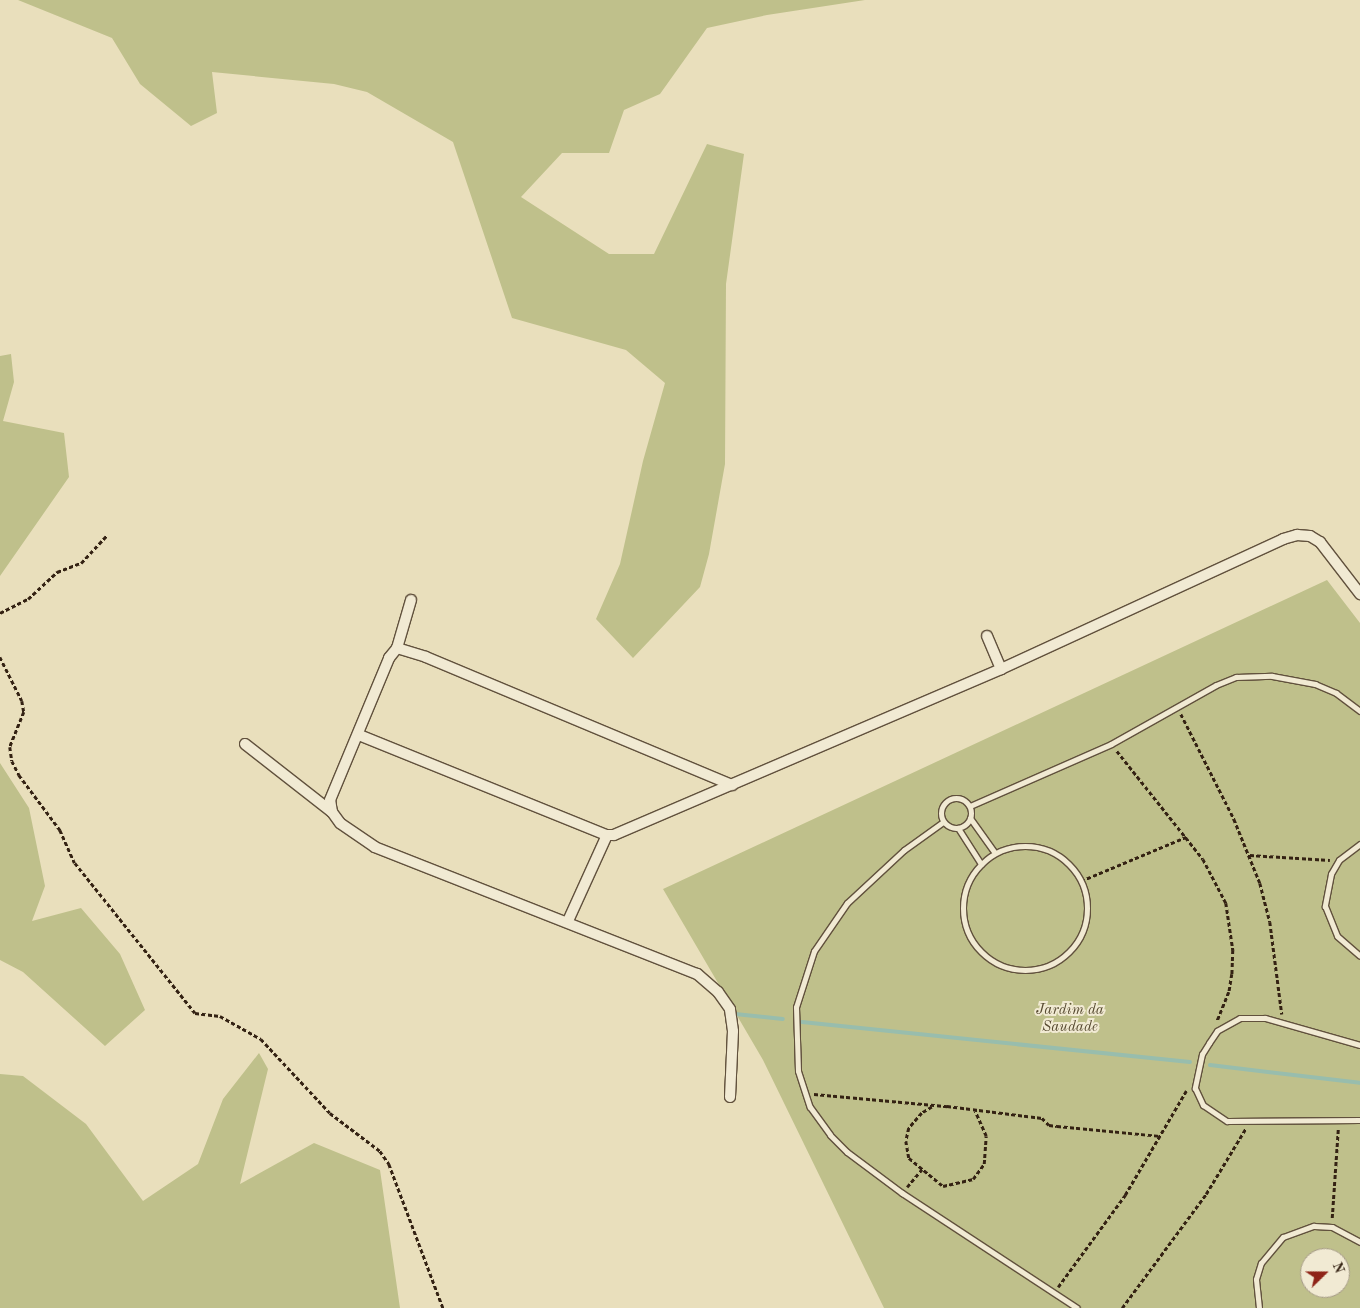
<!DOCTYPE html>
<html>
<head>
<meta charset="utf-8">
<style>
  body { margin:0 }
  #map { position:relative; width:1360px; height:1308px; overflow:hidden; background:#e9dfbc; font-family:"Old Standard TT",serif }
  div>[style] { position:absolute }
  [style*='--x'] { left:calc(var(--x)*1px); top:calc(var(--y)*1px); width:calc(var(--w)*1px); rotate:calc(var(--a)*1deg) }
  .green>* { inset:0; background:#bfc08b }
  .stream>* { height:4px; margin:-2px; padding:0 2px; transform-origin:2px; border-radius:2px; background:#98bdad }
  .path>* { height:2.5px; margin-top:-1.25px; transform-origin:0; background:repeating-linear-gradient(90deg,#342213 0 4px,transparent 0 6.5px) }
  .roads { filter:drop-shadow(1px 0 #61513d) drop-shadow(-1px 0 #61513d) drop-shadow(0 1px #61513d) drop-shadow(0 -1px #61513d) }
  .service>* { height:5px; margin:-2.5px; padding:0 2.5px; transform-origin:2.5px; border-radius:2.5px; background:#f1ead3 }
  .service>.ring { margin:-2.5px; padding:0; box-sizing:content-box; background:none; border:5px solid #f1ead3; border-radius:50% }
  .minor>* { height:10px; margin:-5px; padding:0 5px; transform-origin:5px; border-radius:5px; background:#f1ead3 }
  span { translate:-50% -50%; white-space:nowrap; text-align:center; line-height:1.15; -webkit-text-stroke:4px #f1ead3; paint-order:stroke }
  .park-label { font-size:15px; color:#574a31; font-style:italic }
  .north { position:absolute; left:1300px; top:1248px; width:50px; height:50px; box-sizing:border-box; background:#f1ead3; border:1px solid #a59a86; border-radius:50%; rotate:68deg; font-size:14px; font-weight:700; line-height:20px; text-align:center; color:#342213 }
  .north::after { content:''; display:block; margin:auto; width:18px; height:22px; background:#8f2418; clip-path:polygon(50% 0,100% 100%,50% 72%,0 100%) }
</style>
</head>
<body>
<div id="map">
  <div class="green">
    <i style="clip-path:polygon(18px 0,865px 0,767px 15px,707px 28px,660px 94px,624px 110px,609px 153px,562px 153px,521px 197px,609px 254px,654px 254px,707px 144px,744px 154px,726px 284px,725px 464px,709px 554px,700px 587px,633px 658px,596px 619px,620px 564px,643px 461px,665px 383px,626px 350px,512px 318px,453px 142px,367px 92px,334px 84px,212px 72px,217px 113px,191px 126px,140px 84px,112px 38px)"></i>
    <i style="clip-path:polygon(11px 354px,14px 382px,3px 421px,64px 433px,69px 477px,0 576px,0 356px)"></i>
    <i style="clip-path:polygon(evenodd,1327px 580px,1360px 623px,1360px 1308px,884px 1308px,763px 1060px,663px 889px,1327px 580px,1310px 1258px,1340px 1258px,1340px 1288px,1310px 1288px,1310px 1258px)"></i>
    <i style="clip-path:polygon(0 763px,29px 808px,45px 886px,32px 921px,81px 908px,120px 954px,145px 1010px,105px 1046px,23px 972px,0 960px)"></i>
    <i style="clip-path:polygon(259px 1053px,268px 1069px,240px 1184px,314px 1143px,380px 1170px,400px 1308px,0 1308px,0 1074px,23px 1076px,86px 1124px,143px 1201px,198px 1164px,223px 1099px)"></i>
  </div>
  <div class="stream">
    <i style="--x:735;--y:1014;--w:48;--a:5.9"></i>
    <i style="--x:802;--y:1022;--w:390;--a:5.9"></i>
    <i style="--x:1210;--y:1065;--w:151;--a:6.8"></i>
  </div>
  <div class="path">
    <i style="--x:0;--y:613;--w:31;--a:-27"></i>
    <i style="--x:28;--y:599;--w:40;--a:-43"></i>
    <i style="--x:57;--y:572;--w:26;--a:-21"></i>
    <i style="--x:81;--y:563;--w:37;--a:-47"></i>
    <i style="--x:0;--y:657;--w:49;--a:63.4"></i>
    <i style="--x:22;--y:701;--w:11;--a:80"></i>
    <i style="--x:24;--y:712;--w:38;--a:112"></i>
    <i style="--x:10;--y:747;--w:14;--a:82"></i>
    <i style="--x:12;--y:761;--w:16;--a:63"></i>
    <i style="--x:19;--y:775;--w:69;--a:53.3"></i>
    <i style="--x:60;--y:830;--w:36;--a:66"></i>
    <i style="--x:75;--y:863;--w:192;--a:51.3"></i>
    <i style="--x:195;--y:1013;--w:25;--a:7"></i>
    <i style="--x:220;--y:1016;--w:47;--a:29.3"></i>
    <i style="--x:261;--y:1039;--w:101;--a:47"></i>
    <i style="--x:330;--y:1113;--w:63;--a:37.2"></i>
    <i style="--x:380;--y:1151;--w:16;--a:55"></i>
    <i style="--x:389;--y:1164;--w:154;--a:69.4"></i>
    <i style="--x:1181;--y:714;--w:118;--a:63.2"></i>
    <i style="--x:1234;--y:819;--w:69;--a:67.9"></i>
    <i style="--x:1260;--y:883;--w:40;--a:75.6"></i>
    <i style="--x:1270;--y:922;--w:93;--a:82.6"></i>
    <i style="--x:1117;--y:751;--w:138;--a:51.5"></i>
    <i style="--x:1203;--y:859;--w:50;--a:62.4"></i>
    <i style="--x:1226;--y:903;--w:48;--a:81.5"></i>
    <i style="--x:1233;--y:950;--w:24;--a:92"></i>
    <i style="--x:1232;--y:974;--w:18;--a:99"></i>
    <i style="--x:1229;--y:992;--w:31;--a:112"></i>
    <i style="--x:1250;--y:855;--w:80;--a:3.6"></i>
    <i style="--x:1081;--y:881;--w:114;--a:-22.7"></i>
    <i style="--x:814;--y:1094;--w:134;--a:5.2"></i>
    <i style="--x:947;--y:1106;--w:96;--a:7.2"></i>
    <i style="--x:1042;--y:1118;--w:10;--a:45"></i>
    <i style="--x:1049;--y:1125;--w:8;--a:7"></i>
    <i style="--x:1057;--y:1126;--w:103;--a:5.5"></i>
    <i style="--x:932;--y:1107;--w:12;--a:149"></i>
    <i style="--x:922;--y:1113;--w:20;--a:131"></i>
    <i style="--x:909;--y:1128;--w:13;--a:103"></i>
    <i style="--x:906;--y:1141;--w:17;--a:80"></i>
    <i style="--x:909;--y:1158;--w:44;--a:39.5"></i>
    <i style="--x:943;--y:1186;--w:31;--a:-13"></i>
    <i style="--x:973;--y:1179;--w:19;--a:-54"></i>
    <i style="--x:984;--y:1164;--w:28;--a:-86"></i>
    <i style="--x:986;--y:1136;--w:27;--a:-114"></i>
    <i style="--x:907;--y:1187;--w:23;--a:-50"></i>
    <i style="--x:1332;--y:1218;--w:89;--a:-86.1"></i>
    <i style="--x:1058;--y:1287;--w:114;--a:-53.9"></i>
    <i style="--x:1125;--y:1195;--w:121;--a:-59.6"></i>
    <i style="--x:1122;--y:1308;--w:142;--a:-53.6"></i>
    <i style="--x:1206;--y:1194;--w:77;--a:-58.8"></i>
  </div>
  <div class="roads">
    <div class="service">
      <i class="ring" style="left:941px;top:798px;width:25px;height:25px"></i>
      <i style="--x:970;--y:806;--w:154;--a:-23.7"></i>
      <i style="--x:1111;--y:744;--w:120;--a:-29.3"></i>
      <i style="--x:1216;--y:685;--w:22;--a:-22"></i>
      <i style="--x:1236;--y:677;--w:36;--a:-2"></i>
      <i style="--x:1272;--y:676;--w:44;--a:10.5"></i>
      <i style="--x:1315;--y:684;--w:23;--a:23"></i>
      <i style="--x:1336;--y:693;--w:30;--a:37"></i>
      <i style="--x:970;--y:818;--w:43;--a:54.5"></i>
      <i style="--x:943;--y:822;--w:48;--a:144.3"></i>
      <i style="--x:904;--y:850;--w:78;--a:137.1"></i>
      <i style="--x:847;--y:903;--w:58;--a:124.5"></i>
      <i style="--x:814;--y:951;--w:59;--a:107.8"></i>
      <i style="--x:796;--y:1007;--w:64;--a:88.2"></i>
      <i style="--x:798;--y:1071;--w:38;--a:72"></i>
      <i style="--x:810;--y:1107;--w:34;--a:54"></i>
      <i style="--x:830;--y:1135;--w:24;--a:45"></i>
      <i style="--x:847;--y:1152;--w:69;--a:36.7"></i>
      <i style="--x:902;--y:1193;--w:209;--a:33.3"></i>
      <i style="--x:958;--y:828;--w:43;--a:57.4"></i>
      <i style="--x:1360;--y:844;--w:26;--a:143"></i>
      <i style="--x:1339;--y:860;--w:16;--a:120"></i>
      <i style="--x:1331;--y:874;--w:33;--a:101"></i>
      <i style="--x:1325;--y:906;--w:32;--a:68"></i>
      <i style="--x:1337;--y:936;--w:30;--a:41"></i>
      <i class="ring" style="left:963px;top:846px;width:119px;height:119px"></i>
      <i style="--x:1360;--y:1045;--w:99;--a:-164.1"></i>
      <i style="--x:1265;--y:1018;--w:25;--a:180"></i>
      <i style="--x:1240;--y:1018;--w:26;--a:151"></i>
      <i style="--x:1217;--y:1031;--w:14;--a:124"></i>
      <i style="--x:1209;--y:1043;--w:13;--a:122"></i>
      <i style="--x:1202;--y:1054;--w:35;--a:102"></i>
      <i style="--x:1195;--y:1088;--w:19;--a:65"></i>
      <i style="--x:1203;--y:1105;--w:29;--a:34"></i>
      <i style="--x:1227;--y:1121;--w:133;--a:-0.4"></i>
      <i style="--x:1259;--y:1308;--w:29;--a:-96"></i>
      <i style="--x:1256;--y:1279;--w:17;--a:-73"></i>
      <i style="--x:1261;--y:1263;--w:34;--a:-50"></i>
      <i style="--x:1283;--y:1237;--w:33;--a:-20"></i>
      <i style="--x:1314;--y:1226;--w:18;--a:3"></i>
      <i style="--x:1332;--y:1227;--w:32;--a:28"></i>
    </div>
    <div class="minor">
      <i style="--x:987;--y:636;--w:36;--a:67"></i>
      <i style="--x:397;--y:648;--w:50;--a:-73.7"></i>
      <i style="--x:359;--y:735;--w:267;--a:22"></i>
      <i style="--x:607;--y:835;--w:7;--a:0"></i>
      <i style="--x:614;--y:835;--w:421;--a:-23.2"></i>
      <i style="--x:1001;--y:669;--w:311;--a:-24.7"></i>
      <i style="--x:1283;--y:539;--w:15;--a:-16"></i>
      <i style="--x:1297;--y:535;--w:13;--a:4"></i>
      <i style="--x:1310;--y:536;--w:12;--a:31"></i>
      <i style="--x:1320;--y:542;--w:66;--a:52.4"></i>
      <i style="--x:245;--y:744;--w:110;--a:38"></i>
      <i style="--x:568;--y:921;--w:94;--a:-65.6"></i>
      <i style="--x:730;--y:1097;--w:66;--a:-87.4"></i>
      <i style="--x:733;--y:1031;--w:22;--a:-98"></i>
      <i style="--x:730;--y:1009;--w:21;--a:-125"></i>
      <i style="--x:718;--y:992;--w:28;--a:-139"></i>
      <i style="--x:697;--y:974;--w:346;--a:-158.5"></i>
      <i style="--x:375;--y:847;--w:42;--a:-145.6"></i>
      <i style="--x:340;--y:823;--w:14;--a:-126"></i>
      <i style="--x:332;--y:812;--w:12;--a:-99"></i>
      <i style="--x:330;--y:800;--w:154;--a:-67.4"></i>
      <i style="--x:389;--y:658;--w:13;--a:-51"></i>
      <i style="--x:397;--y:648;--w:30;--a:17"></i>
      <i style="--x:426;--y:657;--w:332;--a:22.7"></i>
    </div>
  </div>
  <div class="park-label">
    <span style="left:1070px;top:1019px">Jardim da<br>Saudade</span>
  </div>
  <div class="north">N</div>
</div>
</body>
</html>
